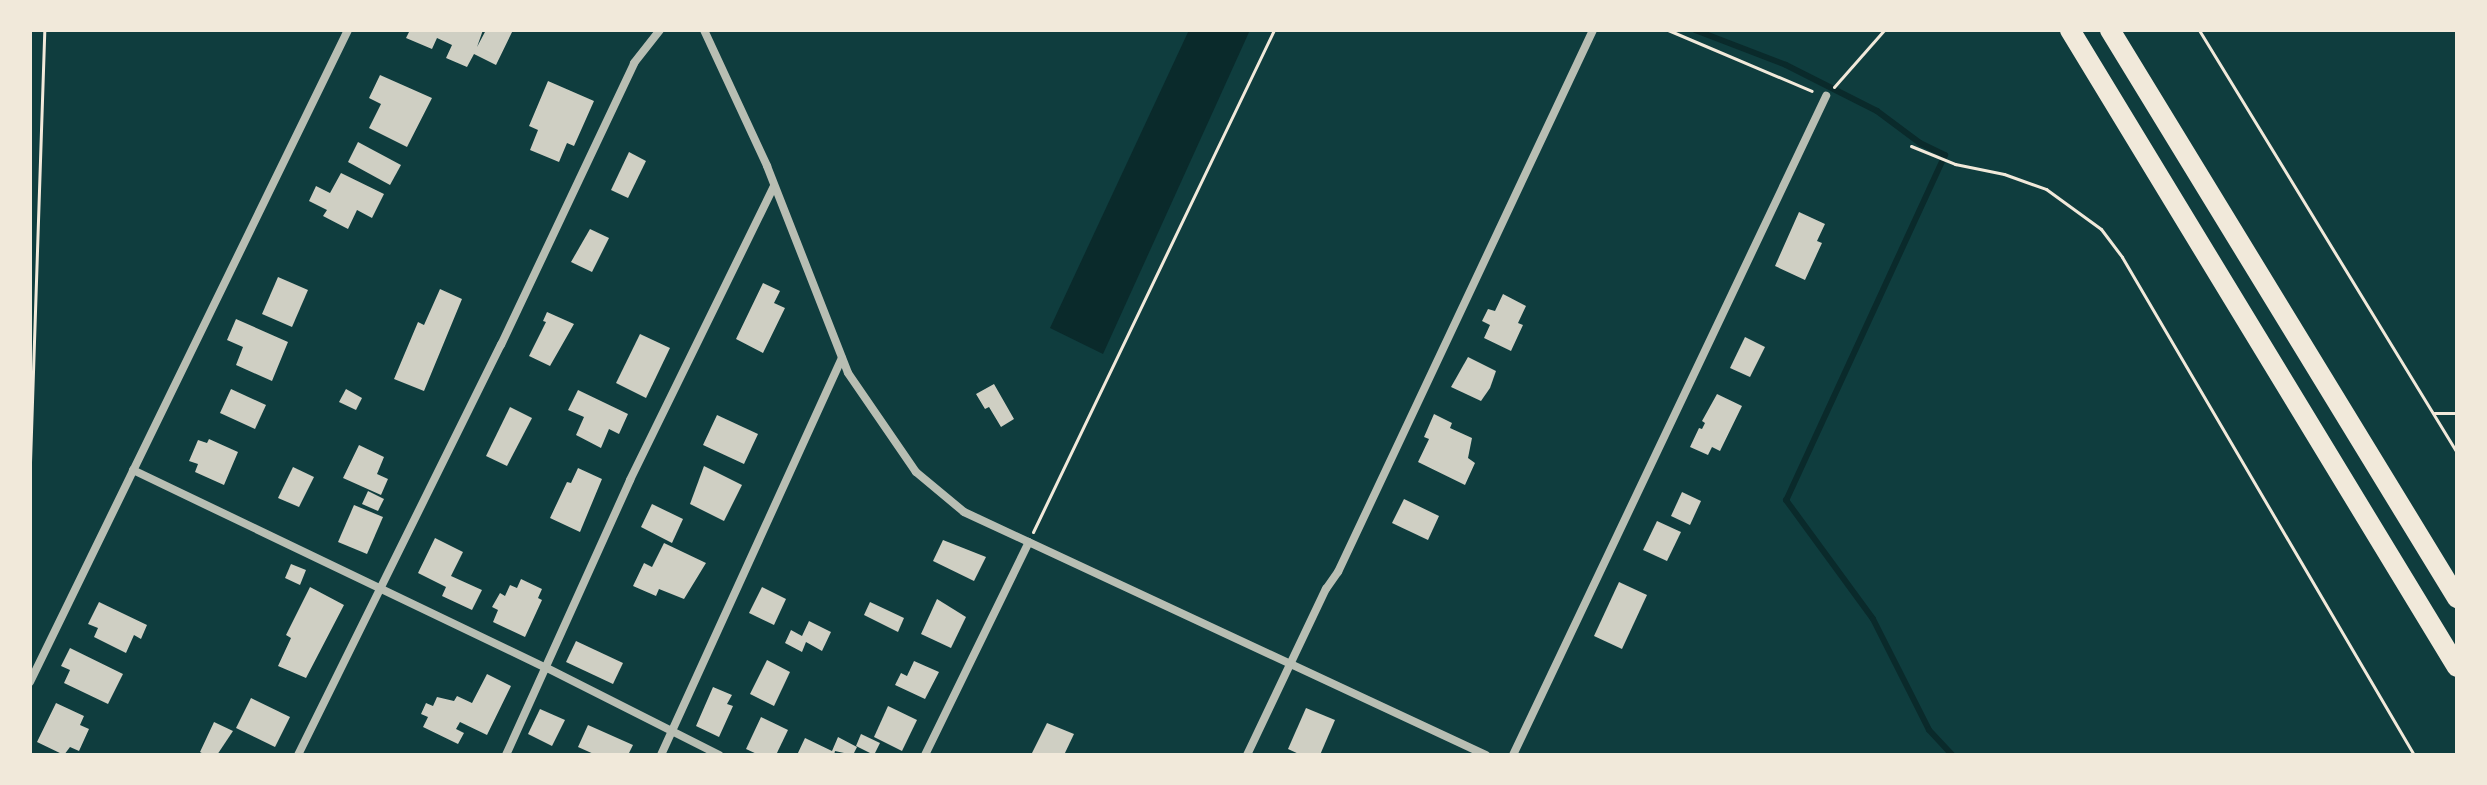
<!DOCTYPE html>
<html>
<head>
<meta charset="utf-8">
<style>
  body { margin:0 }
  #map { position:relative; width:2487px; height:785px; overflow:hidden; background:#0f3d3e; font-family:Figtree,sans-serif }
  div>[style] { position:absolute }
  [style*='--x'] { left:calc(var(--x)*1px); top:calc(var(--y)*1px); width:calc(var(--w)*1px); rotate:calc(var(--a)*1deg) }
  .water>* { inset:0; background:#0a2a2b }
  .stream>* { height:6px; margin:-3px; padding:0 3px; transform-origin:3px; border-radius:3px; background:#0a2a2b }
  .building>* { inset:0; background:#cfcfc3 }
  .path>* { height:3px; margin:-1.5px; padding:0 1.5px; transform-origin:1.5px; border-radius:1.5px; background:#f1e9da }
  .minor>* { height:8px; margin:-4px; padding:0 4px; transform-origin:4px; border-radius:4px; background:#b8beb3 }
  .motorway>* { height:20px; margin:-10px; padding:0 10px; transform-origin:10px; border-radius:10px; background:#f1e9da }
  span { translate:-50% -50%; white-space:nowrap; text-align:center; line-height:1.15; -webkit-text-stroke:6px #f1e9da; paint-order:stroke }
  .frame { position:absolute; inset:0; border:32px solid #f1e9da; pointer-events:none }
</style>
</head>
<body>
<div id="map">
  <div class="water">
    <i style="clip-path:polygon(1189px 30px,1250px 30px,1103px 354px,1050px 328px)"></i>
  </div>
  <div class="stream">
    <i style="--x:1695;--y:30;--w:97;--a:21"></i>
    <i style="--x:1786;--y:65;--w:102;--a:26.8"></i>
    <i style="--x:1877;--y:111;--w:54;--a:36.7"></i>
    <i style="--x:1920;--y:143;--w:28;--a:26"></i>
    <i style="--x:1945;--y:155;--w:380;--a:114.7"></i>
    <i style="--x:1786;--y:500;--w:147;--a:53.8"></i>
    <i style="--x:1873;--y:619;--w:124;--a:63.2"></i>
    <i style="--x:1929;--y:730;--w:34;--a:47"></i>
  </div>
  <div class="building">
    <i style="clip-path:polygon(410px 30px,483px 30px,477px 47px,486px 30px,513px 30px,496px 65px,474px 54px,467px 67px,446px 58px,452px 45px,437px 38px,432px 49px,406px 38px)"></i>
    <i style="clip-path:polygon(380px 75px,432px 98px,407px 147px,369px 128px,381px 104px,369px 98px)"></i>
    <i style="clip-path:polygon(548px 81px,594px 101px,574px 146px,567px 143px,559px 162px,530px 150px,538px 130px,529px 126px)"></i>
    <i style="clip-path:polygon(358px 142px,401px 165px,390px 185px,348px 162px)"></i>
    <i style="clip-path:polygon(629px 152px,646px 161px,628px 198px,611px 190px)"></i>
    <i style="clip-path:polygon(341px 173px,384px 194px,372px 218px,357px 210px,348px 229px,323px 216px,327px 210px,309px 201px,316px 186px,330px 193px)"></i>
    <i style="clip-path:polygon(1799px 212px,1825px 224px,1817px 241px,1822px 243px,1805px 280px,1775px 266px)"></i>
    <i style="clip-path:polygon(590px 229px,609px 238px,592px 272px,571px 262px)"></i>
    <i style="clip-path:polygon(278px 277px,308px 290px,292px 327px,262px 314px)"></i>
    <i style="clip-path:polygon(763px 283px,780px 291px,774px 303px,785px 308px,763px 353px,736px 339px)"></i>
    <i style="clip-path:polygon(440px 289px,462px 299px,424px 391px,394px 379px,418px 322px,424px 325px)"></i>
    <i style="clip-path:polygon(1503px 294px,1526px 306px,1518px 323px,1523px 325px,1511px 351px,1484px 338px,1490px 325px,1482px 321px,1488px 309px,1495px 311px)"></i>
    <i style="clip-path:polygon(547px 312px,574px 324px,550px 366px,529px 356px,546px 322px,543px 321px)"></i>
    <i style="clip-path:polygon(236px 319px,288px 342px,272px 381px,236px 365px,243px 347px,227px 340px)"></i>
    <i style="clip-path:polygon(640px 334px,670px 348px,646px 398px,616px 383px)"></i>
    <i style="clip-path:polygon(1745px 337px,1765px 347px,1750px 377px,1730px 368px)"></i>
    <i style="clip-path:polygon(1468px 357px,1496px 371px,1490px 388px,1481px 401px,1451px 387px)"></i>
    <i style="clip-path:polygon(994px 384px,1014px 419px,1001px 427px,989px 407px,985px 409px,976px 394px)"></i>
    <i style="clip-path:polygon(231px 389px,266px 405px,255px 429px,220px 413px)"></i>
    <i style="clip-path:polygon(346px 389px,362px 398px,356px 410px,339px 402px)"></i>
    <i style="clip-path:polygon(578px 390px,628px 414px,619px 434px,609px 429px,601px 448px,576px 435px,584px 417px,568px 410px)"></i>
    <i style="clip-path:polygon(1717px 394px,1742px 406px,1720px 451px,1712px 447px,1708px 455px,1690px 447px,1699px 428px,1702px 429px,1705px 423px,1702px 421px)"></i>
    <i style="clip-path:polygon(510px 407px,532px 418px,507px 466px,486px 456px)"></i>
    <i style="clip-path:polygon(1434px 414px,1452px 423px,1450px 428px,1472px 438px,1468px 458px,1475px 463px,1465px 485px,1418px 462px,1429px 439px,1424px 437px)"></i>
    <i style="clip-path:polygon(717px 415px,758px 434px,744px 464px,703px 445px)"></i>
    <i style="clip-path:polygon(209px 439px,238px 452px,224px 485px,195px 472px,198px 464px,189px 461px,198px 440px,207px 443px)"></i>
    <i style="clip-path:polygon(359px 445px,384px 457px,377px 474px,388px 479px,381px 495px,343px 478px)"></i>
    <i style="clip-path:polygon(704px 466px,742px 485px,724px 521px,690px 504px)"></i>
    <i style="clip-path:polygon(293px 467px,314px 477px,299px 507px,278px 498px)"></i>
    <i style="clip-path:polygon(578px 468px,602px 479px,580px 532px,550px 518px,567px 482px,571px 483px)"></i>
    <i style="clip-path:polygon(368px 491px,384px 499px,378px 511px,362px 504px)"></i>
    <i style="clip-path:polygon(1682px 492px,1701px 501px,1690px 525px,1671px 516px)"></i>
    <i style="clip-path:polygon(1404px 499px,1439px 516px,1428px 540px,1392px 523px)"></i>
    <i style="clip-path:polygon(652px 504px,683px 519px,672px 543px,641px 527px)"></i>
    <i style="clip-path:polygon(354px 505px,383px 517px,367px 554px,338px 542px)"></i>
    <i style="clip-path:polygon(1657px 521px,1681px 532px,1667px 561px,1643px 550px)"></i>
    <i style="clip-path:polygon(435px 538px,463px 552px,451px 576px,482px 590px,472px 610px,442px 596px,446px 587px,418px 573px)"></i>
    <i style="clip-path:polygon(943px 540px,986px 557px,974px 581px,933px 561px)"></i>
    <i style="clip-path:polygon(664px 543px,706px 563px,684px 599px,659px 589px,656px 596px,633px 586px,644px 563px,652px 567px)"></i>
    <i style="clip-path:polygon(291px 564px,306px 570px,300px 585px,285px 578px)"></i>
    <i style="clip-path:polygon(521px 579px,542px 589px,538px 598px,542px 600px,525px 637px,493px 622px,498px 610px,492px 607px,500px 593px,505px 596px,510px 585px,517px 588px)"></i>
    <i style="clip-path:polygon(1619px 582px,1647px 595px,1622px 649px,1594px 636px)"></i>
    <i style="clip-path:polygon(310px 587px,344px 605px,306px 678px,278px 666px,291px 638px,286px 635px)"></i>
    <i style="clip-path:polygon(762px 587px,786px 599px,774px 625px,749px 613px)"></i>
    <i style="clip-path:polygon(937px 599px,966px 617px,951px 648px,921px 634px)"></i>
    <i style="clip-path:polygon(99px 602px,147px 625px,141px 639px,134px 635px,126px 653px,94px 637px,98px 628px,88px 624px)"></i>
    <i style="clip-path:polygon(870px 602px,904px 618px,898px 632px,864px 615px)"></i>
    <i style="clip-path:polygon(809px 621px,831px 632px,822px 651px,806px 642px,802px 652px,785px 643px,791px 630px,802px 636px)"></i>
    <i style="clip-path:polygon(576px 641px,623px 663px,613px 684px,566px 662px)"></i>
    <i style="clip-path:polygon(70px 648px,123px 674px,108px 704px,64px 683px,70px 670px,61px 666px)"></i>
    <i style="clip-path:polygon(767px 660px,790px 672px,774px 706px,750px 694px)"></i>
    <i style="clip-path:polygon(914px 661px,939px 672px,925px 699px,895px 685px,901px 673px,907px 676px)"></i>
    <i style="clip-path:polygon(487px 674px,511px 686px,487px 735px,460px 722px,456px 729px,464px 733px,458px 744px,423px 727px,428px 717px,421px 714px,426px 703px,433px 706px,437px 697px,454px 701px,457px 696px,472px 703px)"></i>
    <i style="clip-path:polygon(713px 687px,732px 695px,727px 704px,733px 706px,719px 737px,696px 726px)"></i>
    <i style="clip-path:polygon(251px 698px,290px 717px,275px 747px,236px 728px)"></i>
    <i style="clip-path:polygon(56px 703px,84px 716px,80px 725px,89px 729px,79px 751px,70px 747px,64px 755px,37px 742px)"></i>
    <i style="clip-path:polygon(888px 706px,917px 720px,902px 751px,874px 737px)"></i>
    <i style="clip-path:polygon(1306px 708px,1335px 720px,1320px 755px,1301px 755px,1288px 749px)"></i>
    <i style="clip-path:polygon(540px 709px,565px 720px,552px 746px,528px 734px)"></i>
    <i style="clip-path:polygon(761px 717px,788px 730px,776px 755px,759px 755px,746px 749px)"></i>
    <i style="clip-path:polygon(214px 722px,233px 731px,217px 755px,205px 755px,200px 752px)"></i>
    <i style="clip-path:polygon(1047px 723px,1074px 734px,1064px 755px,1032px 753px)"></i>
    <i style="clip-path:polygon(588px 725px,633px 745px,628px 755px,596px 755px,578px 747px)"></i>
    <i style="clip-path:polygon(861px 734px,880px 743px,874px 755px,856px 746px)"></i>
    <i style="clip-path:polygon(838px 737px,857px 747px,853px 755px,835px 751px,834px 755px,797px 755px,805px 738px,832px 751px)"></i>
  </div>
  <div class="path">
    <i style="--x:1668;--y:30;--w:156;--a:23"></i>
    <i style="--x:2199;--y:30;--w:495;--a:58.6"></i>
    <i style="--x:1834;--y:87;--w:76;--a:-48.7"></i>
    <i style="--x:1911;--y:146;--w:48;--a:22.2"></i>
    <i style="--x:1955;--y:164;--w:50;--a:11.5"></i>
    <i style="--x:2004;--y:174;--w:45;--a:19.7"></i>
    <i style="--x:2046;--y:189;--w:68;--a:36"></i>
    <i style="--x:2101;--y:229;--w:35;--a:53"></i>
    <i style="--x:2122;--y:257;--w:577;--a:59.61"></i>
    <i style="--x:2434;--y:413;--w:23;--a:0"></i>
    <i style="--x:30;--y:462;--w:432;--a:-88.1"></i>
    <i style="--x:1033;--y:532;--w:557;--a:-64.36"></i>
  </div>
  <div class="minor">
    <i style="--x:704;--y:30;--w:150;--a:65.1"></i>
    <i style="--x:767;--y:166;--w:222;--a:68.6"></i>
    <i style="--x:848;--y:373;--w:120;--a:55.5"></i>
    <i style="--x:916;--y:472;--w:62;--a:39.8"></i>
    <i style="--x:964;--y:512;--w:576;--a:24.96"></i>
    <i style="--x:133;--y:470;--w:459;--a:25.6"></i>
    <i style="--x:547;--y:668;--w:193;--a:26.8"></i>
    <i style="--x:30;--y:682;--w:725;--a:-64"></i>
    <i style="--x:298;--y:755;--w:458;--a:-63.7"></i>
    <i style="--x:501;--y:345;--w:312;--a:-64.7"></i>
    <i style="--x:634;--y:63;--w:42;--a:-51.8"></i>
    <i style="--x:506;--y:755;--w:302;--a:-65.7"></i>
    <i style="--x:630;--y:480;--w:327;--a:-63.9"></i>
    <i style="--x:661;--y:755;--w:436;--a:-65.5"></i>
    <i style="--x:925;--y:755;--w:237;--a:-64"></i>
    <i style="--x:1247;--y:755;--w:184;--a:-64.6"></i>
    <i style="--x:1326;--y:589;--w:21;--a:-55"></i>
    <i style="--x:1338;--y:572;--w:599;--a:-64.8"></i>
    <i style="--x:1513;--y:755;--w:730;--a:-64.59"></i>
  </div>
  <div class="motorway">
    <i style="--x:2070;--y:30;--w:745;--a:58.72"></i>
    <i style="--x:2110;--y:30;--w:666;--a:58.58"></i>
  </div>
  <div class="frame"></div>
</div>
</body>
</html>
